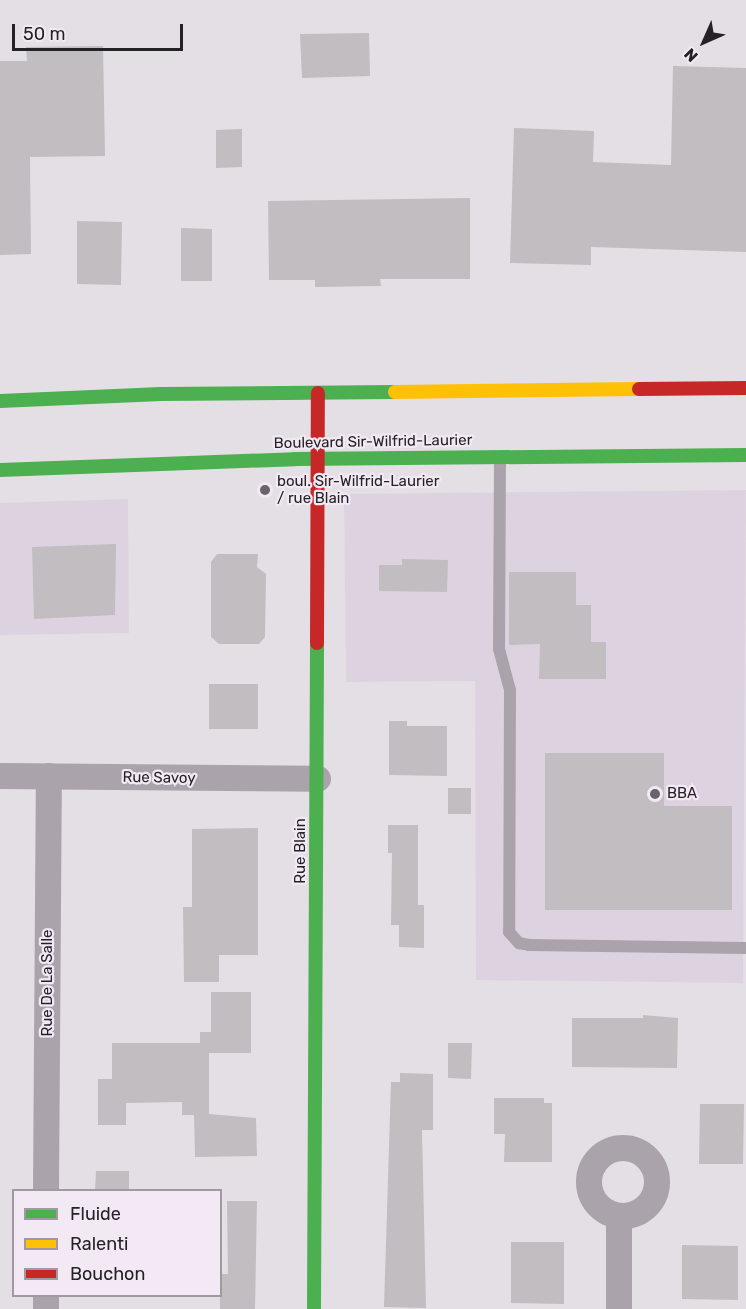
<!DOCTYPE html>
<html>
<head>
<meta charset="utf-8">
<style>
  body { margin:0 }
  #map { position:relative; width:746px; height:1309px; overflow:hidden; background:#e4dfe5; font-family:Rubik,sans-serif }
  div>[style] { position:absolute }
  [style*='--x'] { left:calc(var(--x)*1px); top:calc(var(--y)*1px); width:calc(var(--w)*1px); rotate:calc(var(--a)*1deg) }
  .built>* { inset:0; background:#ddd3e0 }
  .building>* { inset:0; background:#c1bdc1 }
  .lane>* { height:12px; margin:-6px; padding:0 6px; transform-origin:6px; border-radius:6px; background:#aaa3ac }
  .street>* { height:26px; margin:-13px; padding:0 13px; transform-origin:13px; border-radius:13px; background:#aaa3ac }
  .street>.ring { margin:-13px; padding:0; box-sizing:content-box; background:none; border:26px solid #aaa3ac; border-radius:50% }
  .fast>* { height:14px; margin:-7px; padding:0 7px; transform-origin:7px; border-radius:7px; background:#4caf50 }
  .slow>* { height:14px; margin:-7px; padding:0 7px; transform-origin:7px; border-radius:7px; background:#ffc107 }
  .jam>* { height:14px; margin:-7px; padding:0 7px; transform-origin:7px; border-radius:7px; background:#c62828 }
  .dots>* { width:16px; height:16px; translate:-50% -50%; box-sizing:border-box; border:3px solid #f2e9f5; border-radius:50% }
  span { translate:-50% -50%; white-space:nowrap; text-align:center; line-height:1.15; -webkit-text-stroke:4.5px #f2e9f5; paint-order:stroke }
  .street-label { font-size:15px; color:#252226 }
  .poi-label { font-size:15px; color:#252226 }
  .left { translate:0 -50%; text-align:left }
  .legend { position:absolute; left:12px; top:1189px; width:210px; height:108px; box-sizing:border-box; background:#f2e9f5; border:2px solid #a099a2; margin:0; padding:8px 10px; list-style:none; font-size:18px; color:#252226 }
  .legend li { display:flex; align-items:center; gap:12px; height:30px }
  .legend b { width:30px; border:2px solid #a099a2 }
  .north { position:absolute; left:674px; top:12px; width:60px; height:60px; -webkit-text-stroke:4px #f2e9f5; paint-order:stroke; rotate:225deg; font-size:16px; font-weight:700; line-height:24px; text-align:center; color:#252226 }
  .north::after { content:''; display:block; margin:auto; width:21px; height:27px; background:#252226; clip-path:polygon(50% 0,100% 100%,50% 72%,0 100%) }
  .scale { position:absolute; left:12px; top:24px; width:171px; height:27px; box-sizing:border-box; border:3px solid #252226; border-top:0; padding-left:8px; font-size:18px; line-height:21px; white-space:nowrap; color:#252226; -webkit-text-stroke:4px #f2e9f5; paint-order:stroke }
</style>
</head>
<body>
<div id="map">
  <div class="built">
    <i style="clip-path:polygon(746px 490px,743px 983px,476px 980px,475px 681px,346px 682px,344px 494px)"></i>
    <i style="clip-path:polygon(128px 499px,129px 633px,0 635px,0 503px)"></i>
  </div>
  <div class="building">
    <i style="clip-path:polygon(369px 33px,370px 76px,302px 78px,300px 34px)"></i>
    <i style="clip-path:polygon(103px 46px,105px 156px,30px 157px,31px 254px,0 255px,0 61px,27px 61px,26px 47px)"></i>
    <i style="clip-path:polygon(673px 66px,746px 68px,746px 252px,591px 247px,591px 265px,510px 263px,514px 128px,594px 131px,593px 162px,671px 165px)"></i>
    <i style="clip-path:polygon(242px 129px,242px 167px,216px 168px,216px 130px)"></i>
    <i style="clip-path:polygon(470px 198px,470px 279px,380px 279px,381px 286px,315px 287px,315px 280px,269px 280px,268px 201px)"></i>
    <i style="clip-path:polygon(77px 221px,122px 222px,121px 285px,77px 284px)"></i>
    <i style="clip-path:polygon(181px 228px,212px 229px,212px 281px,181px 281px)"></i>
    <i style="clip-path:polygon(116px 544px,115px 615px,34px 619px,32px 547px)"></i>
    <i style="clip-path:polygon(217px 554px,258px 554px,257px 567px,266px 574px,265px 637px,259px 644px,219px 644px,211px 637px,211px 562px)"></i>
    <i style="clip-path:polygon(402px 559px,448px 560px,447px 592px,379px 591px,379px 565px,402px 565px)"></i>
    <i style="clip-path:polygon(509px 572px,576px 572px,576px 605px,591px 605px,591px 642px,606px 642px,606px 679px,539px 679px,540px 644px,509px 645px)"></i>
    <i style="clip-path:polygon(209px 684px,258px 684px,258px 729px,209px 729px)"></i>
    <i style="clip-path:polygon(389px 721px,407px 721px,407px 726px,447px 726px,447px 776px,389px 775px)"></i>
    <i style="clip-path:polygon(545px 753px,664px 753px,664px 806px,732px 806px,732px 910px,545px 910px)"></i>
    <i style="clip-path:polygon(448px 788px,471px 788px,471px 814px,448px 814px)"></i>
    <i style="clip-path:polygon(388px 825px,418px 825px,418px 905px,424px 905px,424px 948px,399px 947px,399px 925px,391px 925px,392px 853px,388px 853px)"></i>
    <i style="clip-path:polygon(258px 828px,258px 955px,219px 955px,219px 982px,184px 982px,183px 907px,192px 907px,192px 829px)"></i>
    <i style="clip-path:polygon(211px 992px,251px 992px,251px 1053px,209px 1053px,209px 1114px,256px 1118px,257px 1156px,195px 1157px,194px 1115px,182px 1115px,182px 1102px,126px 1103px,126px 1125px,98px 1125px,98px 1079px,112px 1079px,112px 1043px,200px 1043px,200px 1032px,211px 1032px)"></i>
    <i style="clip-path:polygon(643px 1015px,678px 1018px,677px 1068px,572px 1067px,572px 1018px,643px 1018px)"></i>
    <i style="clip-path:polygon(448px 1043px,472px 1043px,471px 1079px,448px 1078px)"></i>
    <i style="clip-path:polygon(400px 1073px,433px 1074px,433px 1130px,422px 1130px,426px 1308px,384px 1307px,391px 1082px,400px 1082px)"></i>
    <i style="clip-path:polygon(494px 1098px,544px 1098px,544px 1103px,552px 1103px,552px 1162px,504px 1162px,505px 1134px,494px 1134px)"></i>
    <i style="clip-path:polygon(700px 1104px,744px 1104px,743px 1164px,699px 1164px)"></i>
    <i style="clip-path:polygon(96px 1171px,129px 1171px,129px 1191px,95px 1191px)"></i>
    <i style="clip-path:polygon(227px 1201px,257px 1201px,255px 1309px,220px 1309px,220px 1274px,228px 1274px)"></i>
    <i style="clip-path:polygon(511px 1242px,564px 1242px,564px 1304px,511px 1303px)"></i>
    <i style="clip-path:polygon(682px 1245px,738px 1246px,738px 1300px,682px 1299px)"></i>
  </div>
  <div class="lane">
    <i style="--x:500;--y:458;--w:191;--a:90.3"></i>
    <i style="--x:499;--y:649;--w:42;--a:75"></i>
    <i style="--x:510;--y:690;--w:242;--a:90.2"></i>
    <i style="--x:509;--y:932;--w:15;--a:48"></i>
    <i style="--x:519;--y:943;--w:10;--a:11"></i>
    <i style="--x:529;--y:945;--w:217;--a:0.8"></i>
  </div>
  <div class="street">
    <i style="--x:0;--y:776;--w:318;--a:0.5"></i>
    <i class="ring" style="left:589px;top:1148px;width:42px;height:42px"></i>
    <i style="--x:46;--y:1190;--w:414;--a:-89.6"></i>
    <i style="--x:619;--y:1216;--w:93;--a:90"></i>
    <i style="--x:46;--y:1309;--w:13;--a:-90"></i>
  </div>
  <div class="fast">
    <i style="--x:0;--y:401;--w:161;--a:-2.5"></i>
    <i style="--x:161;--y:394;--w:234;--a:-0.5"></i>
    <i style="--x:0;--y:470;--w:295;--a:-2.1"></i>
    <i style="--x:295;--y:459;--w:451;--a:-0.5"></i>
    <i style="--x:314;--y:1309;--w:666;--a:-89.74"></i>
  </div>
  <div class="slow">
    <i style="--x:395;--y:392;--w:244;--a:-0.7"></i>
  </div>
  <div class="jam">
    <i style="--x:639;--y:389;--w:107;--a:-0.5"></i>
    <i style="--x:317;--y:643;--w:250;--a:-89.8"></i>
  </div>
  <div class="dots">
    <i style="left:265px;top:490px;background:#686469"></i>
    <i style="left:655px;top:794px;background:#686469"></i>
  </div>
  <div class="street-label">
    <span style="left:373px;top:442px;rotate:-1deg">Boulevard Sir-Wilfrid-Laurier</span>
    <span style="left:159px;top:778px;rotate:1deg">Rue Savoy</span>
    <span style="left:301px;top:851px;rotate:-90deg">Rue Blain</span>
    <span style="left:48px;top:983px;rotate:-90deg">Rue De La Salle</span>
  </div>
  <div class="poi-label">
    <span class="left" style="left:277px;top:490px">boul. Sir-Wilfrid-Laurier<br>/ rue Blain</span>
    <span class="left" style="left:667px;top:794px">BBA</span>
  </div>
  <ul class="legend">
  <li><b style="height:8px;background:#4caf50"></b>Fluide</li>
  <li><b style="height:8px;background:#ffc107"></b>Ralenti</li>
  <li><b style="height:8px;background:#c62828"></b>Bouchon</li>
  </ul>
  <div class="north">N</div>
  <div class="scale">50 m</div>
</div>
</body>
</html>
